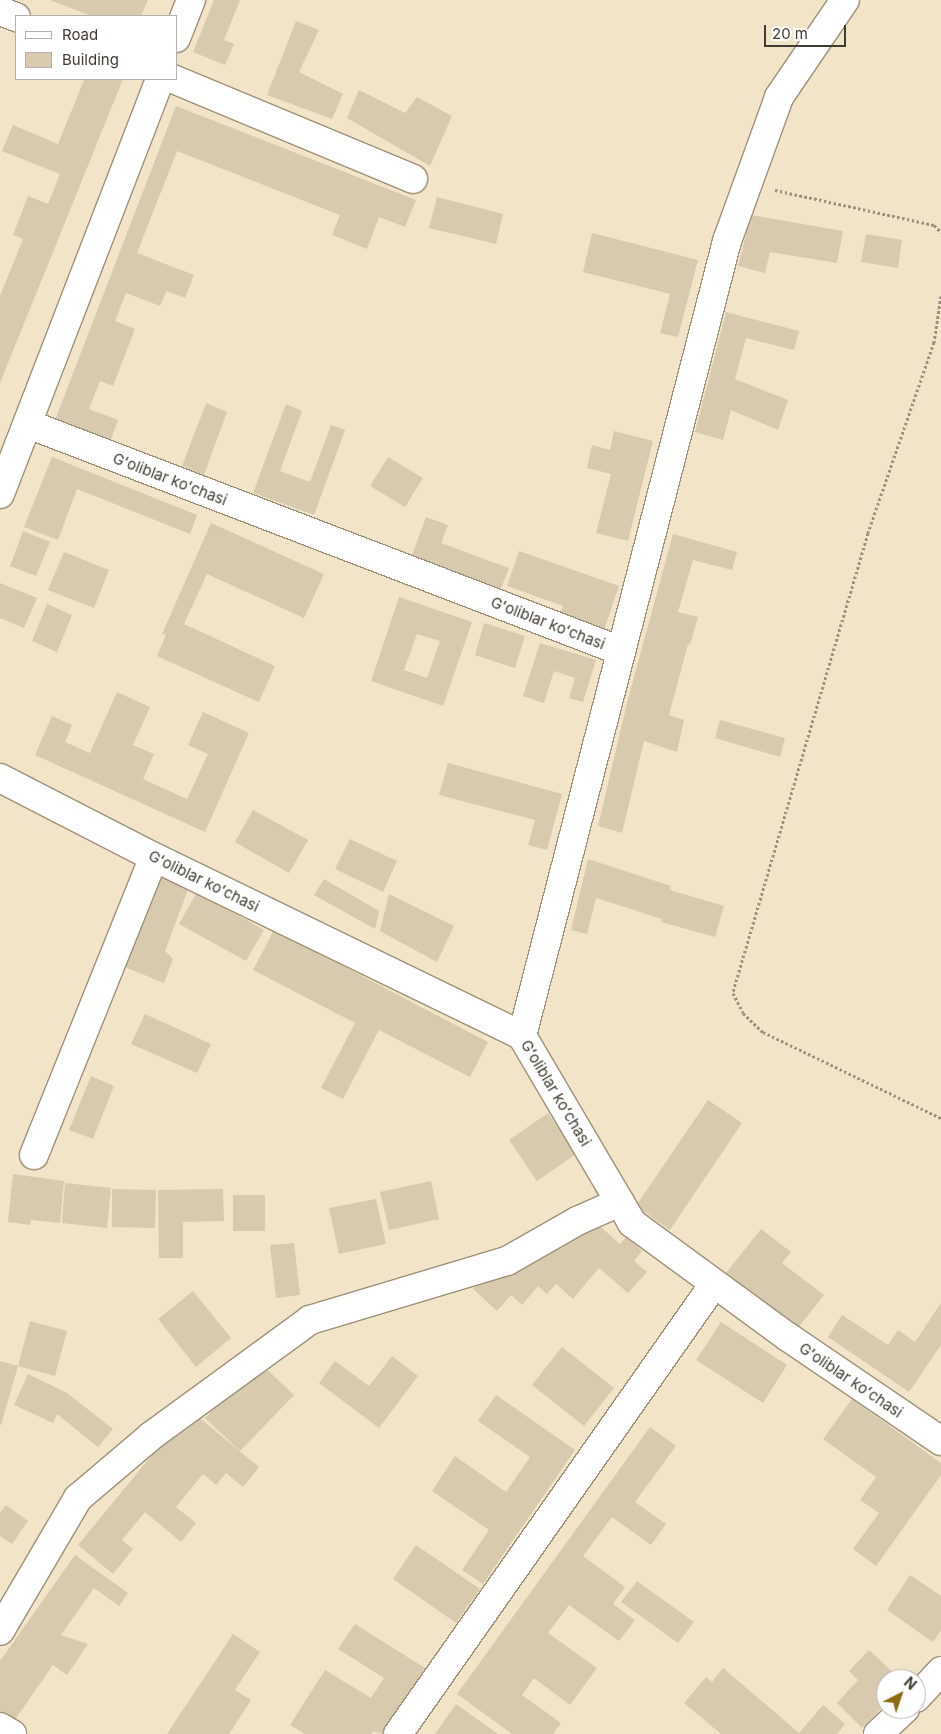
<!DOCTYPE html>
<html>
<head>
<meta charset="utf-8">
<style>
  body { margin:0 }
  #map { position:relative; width:941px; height:1734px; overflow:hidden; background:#f1e4c9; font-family:Inter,sans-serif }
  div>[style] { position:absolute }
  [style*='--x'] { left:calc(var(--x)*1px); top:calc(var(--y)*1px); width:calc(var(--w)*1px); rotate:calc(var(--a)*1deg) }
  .building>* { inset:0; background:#d7caaf }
  .path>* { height:3px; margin-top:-1.5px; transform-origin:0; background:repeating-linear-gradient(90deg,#9a917e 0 2.5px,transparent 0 5px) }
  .roads { filter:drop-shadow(1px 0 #9d9178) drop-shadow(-1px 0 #9d9178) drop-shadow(0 1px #9d9178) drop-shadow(0 -1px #9d9178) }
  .minor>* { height:28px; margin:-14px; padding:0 14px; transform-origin:14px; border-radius:14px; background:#fff }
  span { translate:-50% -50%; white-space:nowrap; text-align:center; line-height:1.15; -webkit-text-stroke:4px #fff; paint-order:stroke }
  .street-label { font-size:15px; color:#413c31 }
  .legend { position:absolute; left:15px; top:15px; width:162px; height:65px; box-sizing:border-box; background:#fff; border:1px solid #b3b1ad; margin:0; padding:6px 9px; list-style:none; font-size:15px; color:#413c31 }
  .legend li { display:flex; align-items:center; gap:10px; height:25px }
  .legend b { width:25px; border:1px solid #b3b1ad }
  .north { position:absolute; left:876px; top:1669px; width:50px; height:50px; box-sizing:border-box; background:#fff; border:1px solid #b3b1ad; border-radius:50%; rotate:41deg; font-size:14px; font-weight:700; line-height:20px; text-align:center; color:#413c31 }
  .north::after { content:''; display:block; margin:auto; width:18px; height:22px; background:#8e6b0e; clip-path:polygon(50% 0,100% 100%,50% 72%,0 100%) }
  .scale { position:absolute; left:764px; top:25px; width:82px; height:22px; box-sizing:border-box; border:2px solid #413c31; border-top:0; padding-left:6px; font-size:15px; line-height:18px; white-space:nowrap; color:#413c31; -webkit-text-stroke:4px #fff; paint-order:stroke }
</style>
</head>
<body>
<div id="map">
  <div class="building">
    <i style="clip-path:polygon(50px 0,148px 0,141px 16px,91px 16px)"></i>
    <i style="clip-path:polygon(214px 0,240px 0,224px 40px,234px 44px,225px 65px,193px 52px)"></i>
    <i style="clip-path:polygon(296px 21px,319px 30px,299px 72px,343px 94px,332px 119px,267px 95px)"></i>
    <i style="clip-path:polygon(80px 79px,123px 79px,0 383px,0 296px,23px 239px,13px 235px,28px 196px,48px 204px,60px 174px,2px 151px,13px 125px,58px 144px,84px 80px)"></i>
    <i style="clip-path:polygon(359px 90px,405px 113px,417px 97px,452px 116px,430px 166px,347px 118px)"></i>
    <i style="clip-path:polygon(176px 106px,416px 200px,405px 227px,379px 217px,367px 249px,332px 235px,340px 215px,177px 151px,137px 253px,194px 275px,185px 298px,166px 291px,160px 306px,126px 293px,115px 321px,135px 329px,113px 386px,100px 381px,89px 409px,118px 420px,110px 442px,55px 420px)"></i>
    <i style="clip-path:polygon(437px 197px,503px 214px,496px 244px,429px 228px)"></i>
    <i style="clip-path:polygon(751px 215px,843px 231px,837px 263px,770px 252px,765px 273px,738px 266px)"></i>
    <i style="clip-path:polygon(592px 233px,698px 260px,678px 337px,660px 333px,670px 294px,583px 272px)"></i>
    <i style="clip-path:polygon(866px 234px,902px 240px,898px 268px,861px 262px)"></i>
    <i style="clip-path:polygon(726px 312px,799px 331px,794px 350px,746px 338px,735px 379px,788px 400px,778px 430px,731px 410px,723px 440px,695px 432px)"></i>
    <i style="clip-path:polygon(206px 403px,227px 412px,204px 475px,182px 466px)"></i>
    <i style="clip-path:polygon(286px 404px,302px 411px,280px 471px,310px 482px,331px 425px,345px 430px,314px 515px,253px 493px)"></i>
    <i style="clip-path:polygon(614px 431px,653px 441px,628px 541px,596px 533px,611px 474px,587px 468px,592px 445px,610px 450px)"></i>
    <i style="clip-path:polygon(52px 457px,197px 515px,190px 534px,77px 489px,58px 540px,24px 527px)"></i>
    <i style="clip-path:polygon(388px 457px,423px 478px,405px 507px,370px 486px)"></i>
    <i style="clip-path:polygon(426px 517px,448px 525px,441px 543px,509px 568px,500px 591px,411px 558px)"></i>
    <i style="clip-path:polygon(211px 523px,324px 574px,304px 618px,207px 574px,184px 624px,275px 666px,259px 702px,157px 656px,166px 635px,162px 634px)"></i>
    <i style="clip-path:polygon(23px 531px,50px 542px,36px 576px,10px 566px)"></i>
    <i style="clip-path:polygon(673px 534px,737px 552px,732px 570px,693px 560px,678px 612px,698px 617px,690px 645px,688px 644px,669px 715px,684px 720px,677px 752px,644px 741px,622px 833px,598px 826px,628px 699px)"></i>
    <i style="clip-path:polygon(519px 551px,619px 586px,604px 630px,560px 614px,563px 606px,507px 586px)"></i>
    <i style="clip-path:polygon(64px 552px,109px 570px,94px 608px,48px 590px)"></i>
    <i style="clip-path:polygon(0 583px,37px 598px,24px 628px,0 618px)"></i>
    <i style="clip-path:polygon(evenodd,399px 597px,472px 622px,443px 706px,371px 681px,399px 597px,417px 634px,440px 641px,427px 678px,404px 670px,417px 634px)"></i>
    <i style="clip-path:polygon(47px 604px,72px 615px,57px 652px,32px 641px)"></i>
    <i style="clip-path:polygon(484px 623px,525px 636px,515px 668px,475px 655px)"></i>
    <i style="clip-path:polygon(540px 643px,596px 660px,583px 702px,569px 698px,575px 678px,554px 671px,544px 703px,523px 696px)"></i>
    <i style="clip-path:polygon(117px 692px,150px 707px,133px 745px,154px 754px,143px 779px,187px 799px,208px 754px,188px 745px,203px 712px,249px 733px,205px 832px,35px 755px,52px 716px,72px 725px,65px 742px,90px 753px)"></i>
    <i style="clip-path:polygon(720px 720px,785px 738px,780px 757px,715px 738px)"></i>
    <i style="clip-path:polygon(448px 763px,562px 794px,547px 850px,528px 845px,535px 820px,439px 795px)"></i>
    <i style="clip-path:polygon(253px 810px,308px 840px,289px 873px,235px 842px)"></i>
    <i style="clip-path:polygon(350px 839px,397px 861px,383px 892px,335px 869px)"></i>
    <i style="clip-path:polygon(588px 859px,671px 886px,670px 890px,724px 906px,715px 937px,661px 922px,662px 919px,596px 898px,587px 934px,571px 930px)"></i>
    <i style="clip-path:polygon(158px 874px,189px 887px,165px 951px,173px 959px,164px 983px,122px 966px)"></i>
    <i style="clip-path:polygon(324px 879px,379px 911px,375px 929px,314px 895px)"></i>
    <i style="clip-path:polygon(197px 892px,264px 930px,246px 961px,179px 924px)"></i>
    <i style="clip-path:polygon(389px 894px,454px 926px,437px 962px,380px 931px)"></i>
    <i style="clip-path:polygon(274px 930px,488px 1042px,470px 1077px,379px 1030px,343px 1099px,321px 1088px,355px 1023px,253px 970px)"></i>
    <i style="clip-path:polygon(145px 1014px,211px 1044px,197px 1073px,131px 1044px)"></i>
    <i style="clip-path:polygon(91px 1076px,114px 1086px,93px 1139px,69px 1130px)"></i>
    <i style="clip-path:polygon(708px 1100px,742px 1123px,670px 1230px,636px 1206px)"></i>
    <i style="clip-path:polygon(548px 1113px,576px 1154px,537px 1181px,509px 1140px)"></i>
    <i style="clip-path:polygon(13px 1174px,64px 1181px,60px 1223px,31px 1220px,30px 1225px,8px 1222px)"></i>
    <i style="clip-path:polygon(431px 1181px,439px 1219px,389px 1230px,380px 1192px)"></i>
    <i style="clip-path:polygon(65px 1183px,111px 1188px,107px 1228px,62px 1223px)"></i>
    <i style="clip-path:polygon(112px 1189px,156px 1190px,155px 1228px,112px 1227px)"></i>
    <i style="clip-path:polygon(223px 1189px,224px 1221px,183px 1222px,183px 1258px,159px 1258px,158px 1190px)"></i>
    <i style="clip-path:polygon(233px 1195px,265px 1195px,265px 1231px,233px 1231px)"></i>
    <i style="clip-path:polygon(376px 1199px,386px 1244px,339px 1254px,329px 1208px)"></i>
    <i style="clip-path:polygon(595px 1222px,620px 1244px,626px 1237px,642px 1251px,634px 1261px,647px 1272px,628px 1293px,599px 1268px,573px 1299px,556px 1284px,547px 1294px,538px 1286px,522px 1305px,511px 1295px,497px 1311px,473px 1289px,487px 1273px)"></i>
    <i style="clip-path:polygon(761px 1229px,791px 1252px,782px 1263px,824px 1295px,797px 1329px,726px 1273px)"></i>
    <i style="clip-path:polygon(294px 1243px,300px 1295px,276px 1298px,270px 1245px)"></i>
    <i style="clip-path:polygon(193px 1291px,231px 1338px,196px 1367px,158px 1319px)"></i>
    <i style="clip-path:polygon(941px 1303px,941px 1345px,909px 1392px,828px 1337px,842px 1315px,888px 1345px,898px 1330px,915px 1342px)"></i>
    <i style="clip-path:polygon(30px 1321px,67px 1331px,55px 1376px,18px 1366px)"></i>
    <i style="clip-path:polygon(721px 1322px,787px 1365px,763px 1403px,696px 1360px)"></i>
    <i style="clip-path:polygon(562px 1347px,614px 1388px,584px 1426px,532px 1385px)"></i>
    <i style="clip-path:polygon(392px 1356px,418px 1376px,379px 1428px,319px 1383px,335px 1361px,369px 1386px)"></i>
    <i style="clip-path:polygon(0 1361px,18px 1366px,1px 1425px,0 1425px)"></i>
    <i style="clip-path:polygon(259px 1362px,294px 1395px,240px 1451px,205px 1418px)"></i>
    <i style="clip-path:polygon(28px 1374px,67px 1393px,113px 1429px,98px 1447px,57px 1414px,53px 1423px,14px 1405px)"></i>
    <i style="clip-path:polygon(496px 1395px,575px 1450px,483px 1584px,462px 1570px,489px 1530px,432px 1491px,455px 1456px,506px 1492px,530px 1457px,478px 1421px)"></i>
    <i style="clip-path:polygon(852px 1399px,941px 1463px,941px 1475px,876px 1566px,853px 1549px,879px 1513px,860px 1500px,876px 1477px,823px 1439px)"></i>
    <i style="clip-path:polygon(196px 1415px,259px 1467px,243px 1487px,226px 1473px,216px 1485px,203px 1474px,176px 1507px,196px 1523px,181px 1542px,145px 1512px,122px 1540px,133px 1549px,113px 1574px,78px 1545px,180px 1421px)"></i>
    <i style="clip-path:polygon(650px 1427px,676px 1446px,635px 1502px,666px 1524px,651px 1545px,612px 1517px,583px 1556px,625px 1587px,613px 1604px,635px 1620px,619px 1641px,569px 1605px,548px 1633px,597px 1668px,570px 1705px,534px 1678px,522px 1695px,561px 1723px,553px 1734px,512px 1734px,457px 1694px)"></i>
    <i style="clip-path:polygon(6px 1505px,28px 1521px,12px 1544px,0 1536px,0 1513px)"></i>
    <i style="clip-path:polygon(416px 1545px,480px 1589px,456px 1623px,393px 1579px)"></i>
    <i style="clip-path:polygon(75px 1555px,128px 1593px,119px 1606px,94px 1588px,61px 1635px,88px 1644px,67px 1675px,53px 1665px,14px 1721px,0 1711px,0 1661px)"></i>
    <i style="clip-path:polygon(910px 1575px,941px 1596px,941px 1630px,933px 1642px,887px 1610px)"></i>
    <i style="clip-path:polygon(637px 1581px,694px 1622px,678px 1643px,621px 1602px)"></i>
    <i style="clip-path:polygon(355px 1624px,425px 1668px,383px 1734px,373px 1731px,372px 1734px,305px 1734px,290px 1725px,325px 1670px,371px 1698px,384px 1678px,338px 1649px)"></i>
    <i style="clip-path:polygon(233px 1634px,260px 1652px,235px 1690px,251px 1700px,229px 1734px,167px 1734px)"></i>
    <i style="clip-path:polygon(869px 1650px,900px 1679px,886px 1679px,886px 1703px,862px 1728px,837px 1703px,858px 1680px,849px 1671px)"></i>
    <i style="clip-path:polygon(723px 1668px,799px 1733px,823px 1705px,845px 1724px,837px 1734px,721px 1734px,684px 1703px,706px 1677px,712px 1682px)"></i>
    <i style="clip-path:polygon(456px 1704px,498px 1734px,435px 1734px)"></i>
  </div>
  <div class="path">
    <i style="--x:775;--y:190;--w:163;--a:12.4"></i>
    <i style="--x:934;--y:225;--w:10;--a:45"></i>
    <i style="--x:941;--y:296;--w:47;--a:98.7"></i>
    <i style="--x:934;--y:342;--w:202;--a:109.1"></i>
    <i style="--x:868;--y:533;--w:479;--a:106.4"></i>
    <i style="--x:733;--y:993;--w:22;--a:63"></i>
    <i style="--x:743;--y:1013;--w:28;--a:44"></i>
    <i style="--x:763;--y:1032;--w:198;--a:25.8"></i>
  </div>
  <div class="roads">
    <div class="minor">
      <i style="--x:0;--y:11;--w:17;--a:21"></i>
      <i style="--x:176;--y:38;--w:41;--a:-68.5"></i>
      <i style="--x:173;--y:79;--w:260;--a:22.6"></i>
      <i style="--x:28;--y:424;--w:635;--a:20.95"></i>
      <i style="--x:0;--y:494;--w:445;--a:-68.9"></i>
      <i style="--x:0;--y:778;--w:173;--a:27.2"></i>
      <i style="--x:154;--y:857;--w:409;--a:25.9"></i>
      <i style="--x:522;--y:1036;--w:217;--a:59.5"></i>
      <i style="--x:632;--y:1223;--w:193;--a:36.2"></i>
      <i style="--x:788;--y:1337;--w:185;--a:34.2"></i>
      <i style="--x:522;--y:1036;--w:821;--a:-75.54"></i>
      <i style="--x:727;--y:241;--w:153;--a:-70.1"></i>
      <i style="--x:779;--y:97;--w:117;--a:-55.8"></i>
      <i style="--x:34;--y:1155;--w:321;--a:-68.1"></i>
      <i style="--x:0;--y:1631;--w:154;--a:-59.6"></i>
      <i style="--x:78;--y:1498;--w:96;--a:-40.3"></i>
      <i style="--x:151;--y:1436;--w:197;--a:-36.1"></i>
      <i style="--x:310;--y:1320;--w:206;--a:-16.7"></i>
      <i style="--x:507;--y:1261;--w:81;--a:-29.7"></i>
      <i style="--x:577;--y:1221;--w:47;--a:-23.8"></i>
      <i style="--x:916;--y:1698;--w:37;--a:-47"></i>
      <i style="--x:0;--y:1727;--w:14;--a:30"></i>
      <i style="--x:398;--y:1734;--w:550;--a:-54.92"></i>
      <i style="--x:878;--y:1734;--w:37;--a:-43"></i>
    </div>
  </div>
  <div class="street-label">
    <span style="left:170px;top:479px;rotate:21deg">Gʻoliblar koʻchasi</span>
    <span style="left:548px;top:623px;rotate:21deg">Gʻoliblar koʻchasi</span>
    <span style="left:204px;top:881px;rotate:26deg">Gʻoliblar koʻchasi</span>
    <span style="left:556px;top:1093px;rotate:59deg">Gʻoliblar koʻchasi</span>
    <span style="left:851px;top:1380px;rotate:34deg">Gʻoliblar koʻchasi</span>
  </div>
  <ul class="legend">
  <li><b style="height:6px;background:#fff"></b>Road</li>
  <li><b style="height:14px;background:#d7caaf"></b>Building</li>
  </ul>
  <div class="north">N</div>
  <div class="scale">20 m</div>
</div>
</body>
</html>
